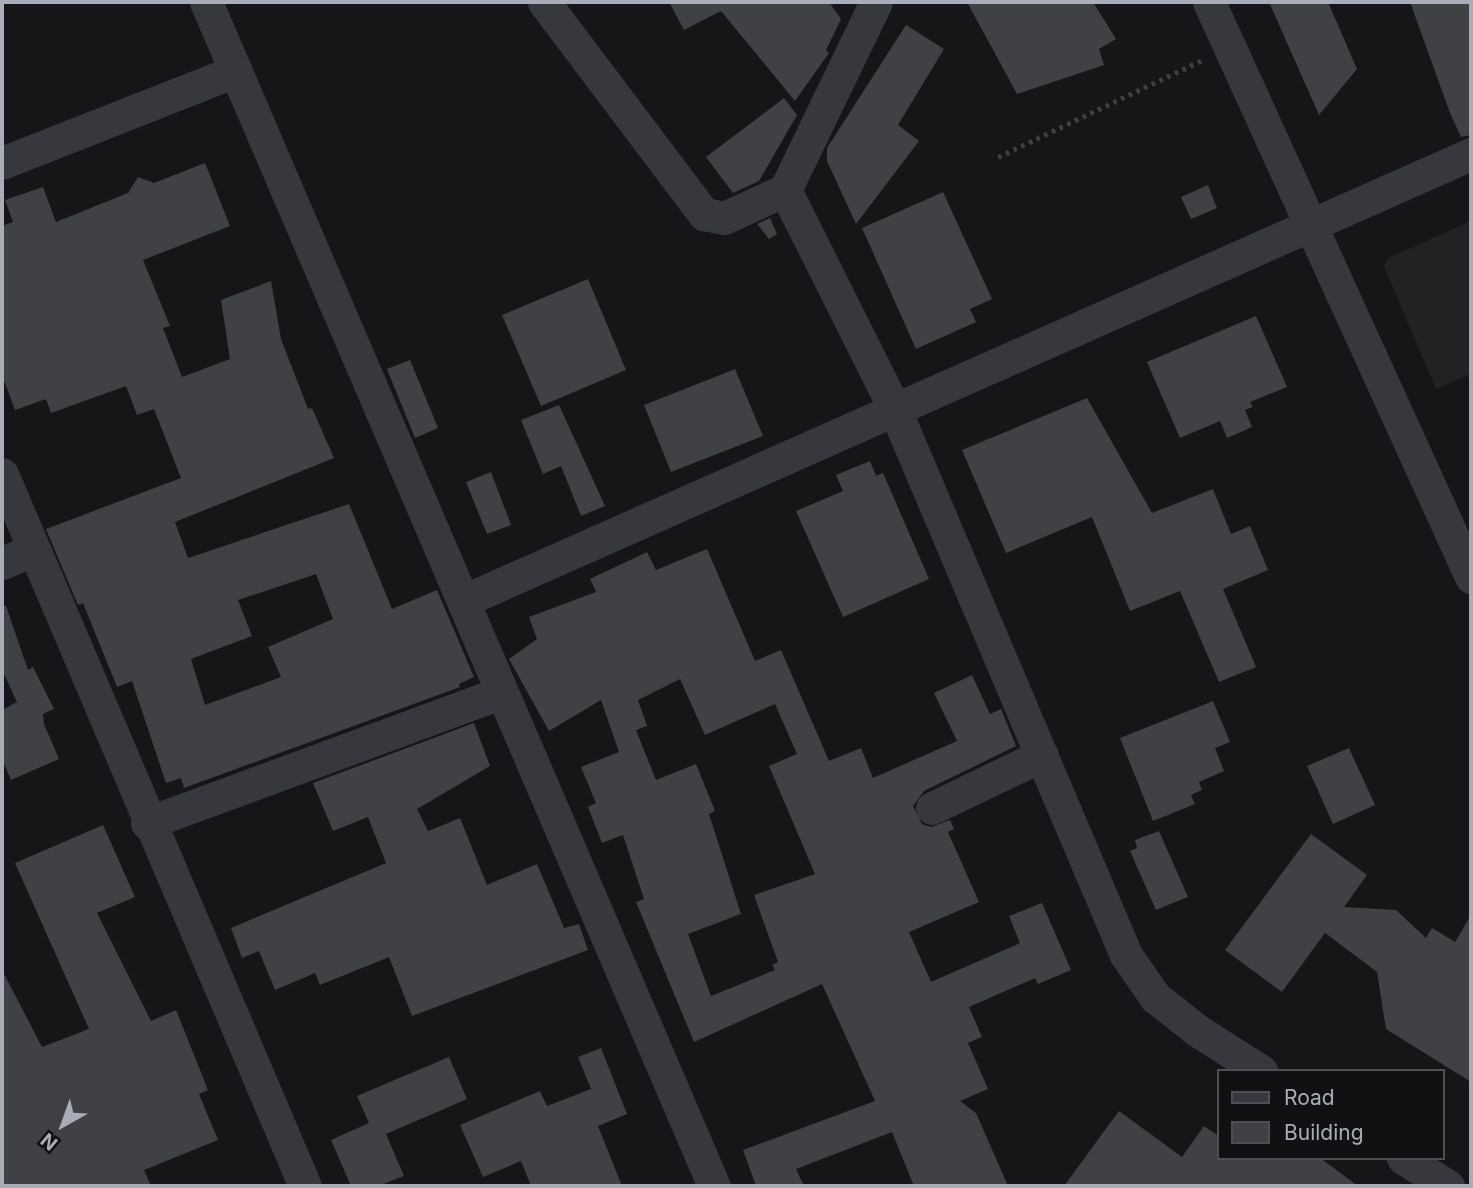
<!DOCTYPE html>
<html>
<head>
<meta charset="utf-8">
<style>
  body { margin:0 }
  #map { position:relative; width:1473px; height:1188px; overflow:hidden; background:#161618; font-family:Inter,sans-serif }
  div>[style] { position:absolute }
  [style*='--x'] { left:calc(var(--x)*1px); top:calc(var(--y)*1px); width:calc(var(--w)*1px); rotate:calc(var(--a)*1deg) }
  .built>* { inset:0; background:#222225 }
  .building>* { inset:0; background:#404145 }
  .path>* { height:4.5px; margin-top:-2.25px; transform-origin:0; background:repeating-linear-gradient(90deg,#3d3f44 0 3.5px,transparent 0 8.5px) }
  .minor>* { height:33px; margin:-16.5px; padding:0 16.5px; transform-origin:16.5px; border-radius:16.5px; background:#37383d }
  span { translate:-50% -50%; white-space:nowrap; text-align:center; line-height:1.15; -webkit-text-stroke:6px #111113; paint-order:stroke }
  .frame { position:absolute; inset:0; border:4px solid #a8adb8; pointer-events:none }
  .legend { position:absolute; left:1217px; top:1069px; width:228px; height:91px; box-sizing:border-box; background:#111113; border:2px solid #4d4f55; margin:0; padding:9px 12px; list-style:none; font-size:21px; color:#a8adb8 }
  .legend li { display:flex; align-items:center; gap:14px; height:35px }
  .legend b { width:35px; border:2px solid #4d4f55 }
  .north { position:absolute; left:28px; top:1090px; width:70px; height:70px; -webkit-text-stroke:5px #111113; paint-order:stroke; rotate:220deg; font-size:19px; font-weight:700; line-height:28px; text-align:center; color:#a8adb8 }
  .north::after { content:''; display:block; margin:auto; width:24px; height:32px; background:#a8adb8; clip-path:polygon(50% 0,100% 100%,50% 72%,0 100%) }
</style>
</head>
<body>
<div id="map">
  <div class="built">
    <i style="clip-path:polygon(1471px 221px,1471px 374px,1436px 389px,1384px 267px,1388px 258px)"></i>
  </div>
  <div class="building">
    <i style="clip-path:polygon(669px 2px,829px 2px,841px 19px,826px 50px,829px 53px,795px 101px,721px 11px,684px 30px)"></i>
    <i style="clip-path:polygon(967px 2px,1093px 2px,1116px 39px,1099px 49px,1104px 65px,1017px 94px)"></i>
    <i style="clip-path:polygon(1269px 2px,1328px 2px,1357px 69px,1319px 115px)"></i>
    <i style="clip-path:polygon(1410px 2px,1471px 2px,1471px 135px,1461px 137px,1450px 113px)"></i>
    <i style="clip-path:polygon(906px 25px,944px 49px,898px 125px,919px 141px,856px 224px,827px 161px,827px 148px)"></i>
    <i style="clip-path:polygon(784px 98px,797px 115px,759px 181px,733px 193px,706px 157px)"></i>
    <i style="clip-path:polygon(evenodd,205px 163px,230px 226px,143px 260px,170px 326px,163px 328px,182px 377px,230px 359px,221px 300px,271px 281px,281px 339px,308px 409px,312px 408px,334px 458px,175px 522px,188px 558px,349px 504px,392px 609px,437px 590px,474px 677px,459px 684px,460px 687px,184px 788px,181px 778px,166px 783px,132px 681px,117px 687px,83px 603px,78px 605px,46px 529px,181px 478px,154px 409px,137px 415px,126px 386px,51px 413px,46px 399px,15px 410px,2px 375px,2px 226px,13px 222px,5px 200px,43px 187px,56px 222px,128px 193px,138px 177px,154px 183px,205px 163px,316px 574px,333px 619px,268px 647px,281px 677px,205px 705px,191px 659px,252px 636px,238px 600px,316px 574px)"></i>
    <i style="clip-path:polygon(1208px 185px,1217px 208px,1191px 219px,1181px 197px)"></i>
    <i style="clip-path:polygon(943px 192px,992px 299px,970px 309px,976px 322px,916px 349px,862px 228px)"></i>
    <i style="clip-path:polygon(770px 218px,777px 234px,769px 239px,757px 224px)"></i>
    <i style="clip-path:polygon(588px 279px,626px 370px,541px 406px,502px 315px)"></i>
    <i style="clip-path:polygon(1256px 316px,1287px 387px,1250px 402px,1253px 407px,1245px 410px,1252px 427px,1227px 438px,1220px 421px,1180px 438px,1147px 362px)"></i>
    <i style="clip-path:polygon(410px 360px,438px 428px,415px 438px,387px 369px)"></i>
    <i style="clip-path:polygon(735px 369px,763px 436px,671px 472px,644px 405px)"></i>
    <i style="clip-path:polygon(1087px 398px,1152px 513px,1213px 489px,1231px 534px,1250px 526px,1268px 570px,1223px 589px,1256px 667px,1219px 682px,1180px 591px,1130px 611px,1092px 517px,1006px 553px,962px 450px)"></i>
    <i style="clip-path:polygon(559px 405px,605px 506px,581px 516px,561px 466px,543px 474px,521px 420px)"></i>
    <i style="clip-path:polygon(870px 461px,876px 476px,883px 473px,929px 579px,843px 617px,796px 511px,843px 491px,836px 475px)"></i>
    <i style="clip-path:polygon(491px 472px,511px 525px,487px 534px,466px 482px)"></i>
    <i style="clip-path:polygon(evenodd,707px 549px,755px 661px,781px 650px,829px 761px,861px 748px,873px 778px,957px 741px,934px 693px,972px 675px,990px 714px,1001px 709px,1016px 746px,924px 791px,913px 806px,922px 824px,931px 827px,950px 820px,954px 829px,948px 832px,979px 902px,909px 932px,931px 982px,1020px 943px,1009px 916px,1042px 903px,1071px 970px,1038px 984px,1035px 978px,969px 1007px,982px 1037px,968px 1043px,988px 1089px,960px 1101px,976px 1113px,1008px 1186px,914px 1186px,892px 1132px,796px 1169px,804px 1186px,756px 1186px,743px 1150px,875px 1101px,822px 984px,694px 1042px,636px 902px,644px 899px,623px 835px,602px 843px,588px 807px,596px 803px,581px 767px,619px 752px,601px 700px,549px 731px,509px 659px,537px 639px,529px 617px,596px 592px,590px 579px,647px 552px,656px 570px,707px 549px,680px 679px,705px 735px,775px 704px,797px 754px,769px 766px,815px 874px,754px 895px,778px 962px,772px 965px,775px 970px,711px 996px,688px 934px,741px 914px,709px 814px,715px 811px,696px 764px,656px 780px,636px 730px,647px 726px,638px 700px,680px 679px)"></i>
    <i style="clip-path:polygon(2px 606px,6px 606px,28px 670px,33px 667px,54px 709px,43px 714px,44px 724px,59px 759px,11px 780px,2px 759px,2px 710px,17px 702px,2px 670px)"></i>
    <i style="clip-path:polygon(1213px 701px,1230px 742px,1215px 748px,1224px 771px,1199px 782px,1202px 790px,1191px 795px,1195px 804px,1153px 821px,1120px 738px)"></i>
    <i style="clip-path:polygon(474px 723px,490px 766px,417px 809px,428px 831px,460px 818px,487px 885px,537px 864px,564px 928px,579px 924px,588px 950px,412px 1016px,389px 957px,320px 985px,315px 973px,275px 990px,259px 951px,242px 958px,231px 928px,386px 863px,368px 817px,333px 831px,313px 783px)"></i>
    <i style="clip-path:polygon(1349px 748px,1375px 805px,1333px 824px,1307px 766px)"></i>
    <i style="clip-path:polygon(103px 825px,135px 897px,97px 913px,151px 1021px,176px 1010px,208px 1090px,199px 1094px,218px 1140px,144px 1170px,151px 1186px,2px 1186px,2px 970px,42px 1047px,89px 1029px,15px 863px)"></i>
    <i style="clip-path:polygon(1159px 831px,1188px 897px,1156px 910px,1130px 851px,1137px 848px,1135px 840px)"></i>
    <i style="clip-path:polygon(1311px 834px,1367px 875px,1344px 907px,1396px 910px,1426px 938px,1432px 928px,1455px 942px,1471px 915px,1471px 1082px,1386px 1029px,1377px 972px,1325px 933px,1282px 992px,1225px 950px)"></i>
    <i style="clip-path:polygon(601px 1048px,627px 1114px,598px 1126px,622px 1186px,531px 1186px,521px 1161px,483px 1177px,460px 1125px,540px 1091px,547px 1106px,591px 1089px,578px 1057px)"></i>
    <i style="clip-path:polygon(449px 1057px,467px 1099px,386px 1134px,404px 1176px,378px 1186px,351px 1186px,331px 1140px,369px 1123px,357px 1096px)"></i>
    <i style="clip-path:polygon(1119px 1111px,1182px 1157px,1204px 1126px,1219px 1136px,1219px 1158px,1320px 1158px,1358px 1186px,1064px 1186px)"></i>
  </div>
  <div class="path">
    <i style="--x:998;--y:157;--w:226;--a:-25.4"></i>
  </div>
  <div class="minor">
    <i style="--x:206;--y:2;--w:1288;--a:66.78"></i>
    <i style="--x:544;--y:2;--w:266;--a:53"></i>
    <i style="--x:704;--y:214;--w:20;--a:11"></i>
    <i style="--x:724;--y:218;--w:67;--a:-24.7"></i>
    <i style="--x:876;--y:2;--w:209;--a:115.8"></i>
    <i style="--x:785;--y:190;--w:246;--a:63.4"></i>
    <i style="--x:895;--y:410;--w:592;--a:67.03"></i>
    <i style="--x:1126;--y:955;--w:51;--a:55.4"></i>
    <i style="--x:1155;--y:997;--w:55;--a:38.3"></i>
    <i style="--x:1198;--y:1031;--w:75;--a:32.4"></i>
    <i style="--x:1209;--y:2;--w:632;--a:65.5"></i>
    <i style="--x:2;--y:163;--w:251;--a:-21.5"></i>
    <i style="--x:2;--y:474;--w:774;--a:66.95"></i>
    <i style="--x:2;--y:563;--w:34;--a:-23"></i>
    <i style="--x:463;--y:601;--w:1103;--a:-23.92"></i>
    <i style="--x:932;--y:808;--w:122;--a:-25.7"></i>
    <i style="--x:147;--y:823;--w:377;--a:-20.2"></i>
    <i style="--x:1403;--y:1158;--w:53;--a:31.9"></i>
  </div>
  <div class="frame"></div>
  <ul class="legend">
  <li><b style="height:9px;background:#37383d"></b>Road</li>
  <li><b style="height:19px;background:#404145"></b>Building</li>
  </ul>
  <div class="north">N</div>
</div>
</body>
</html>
